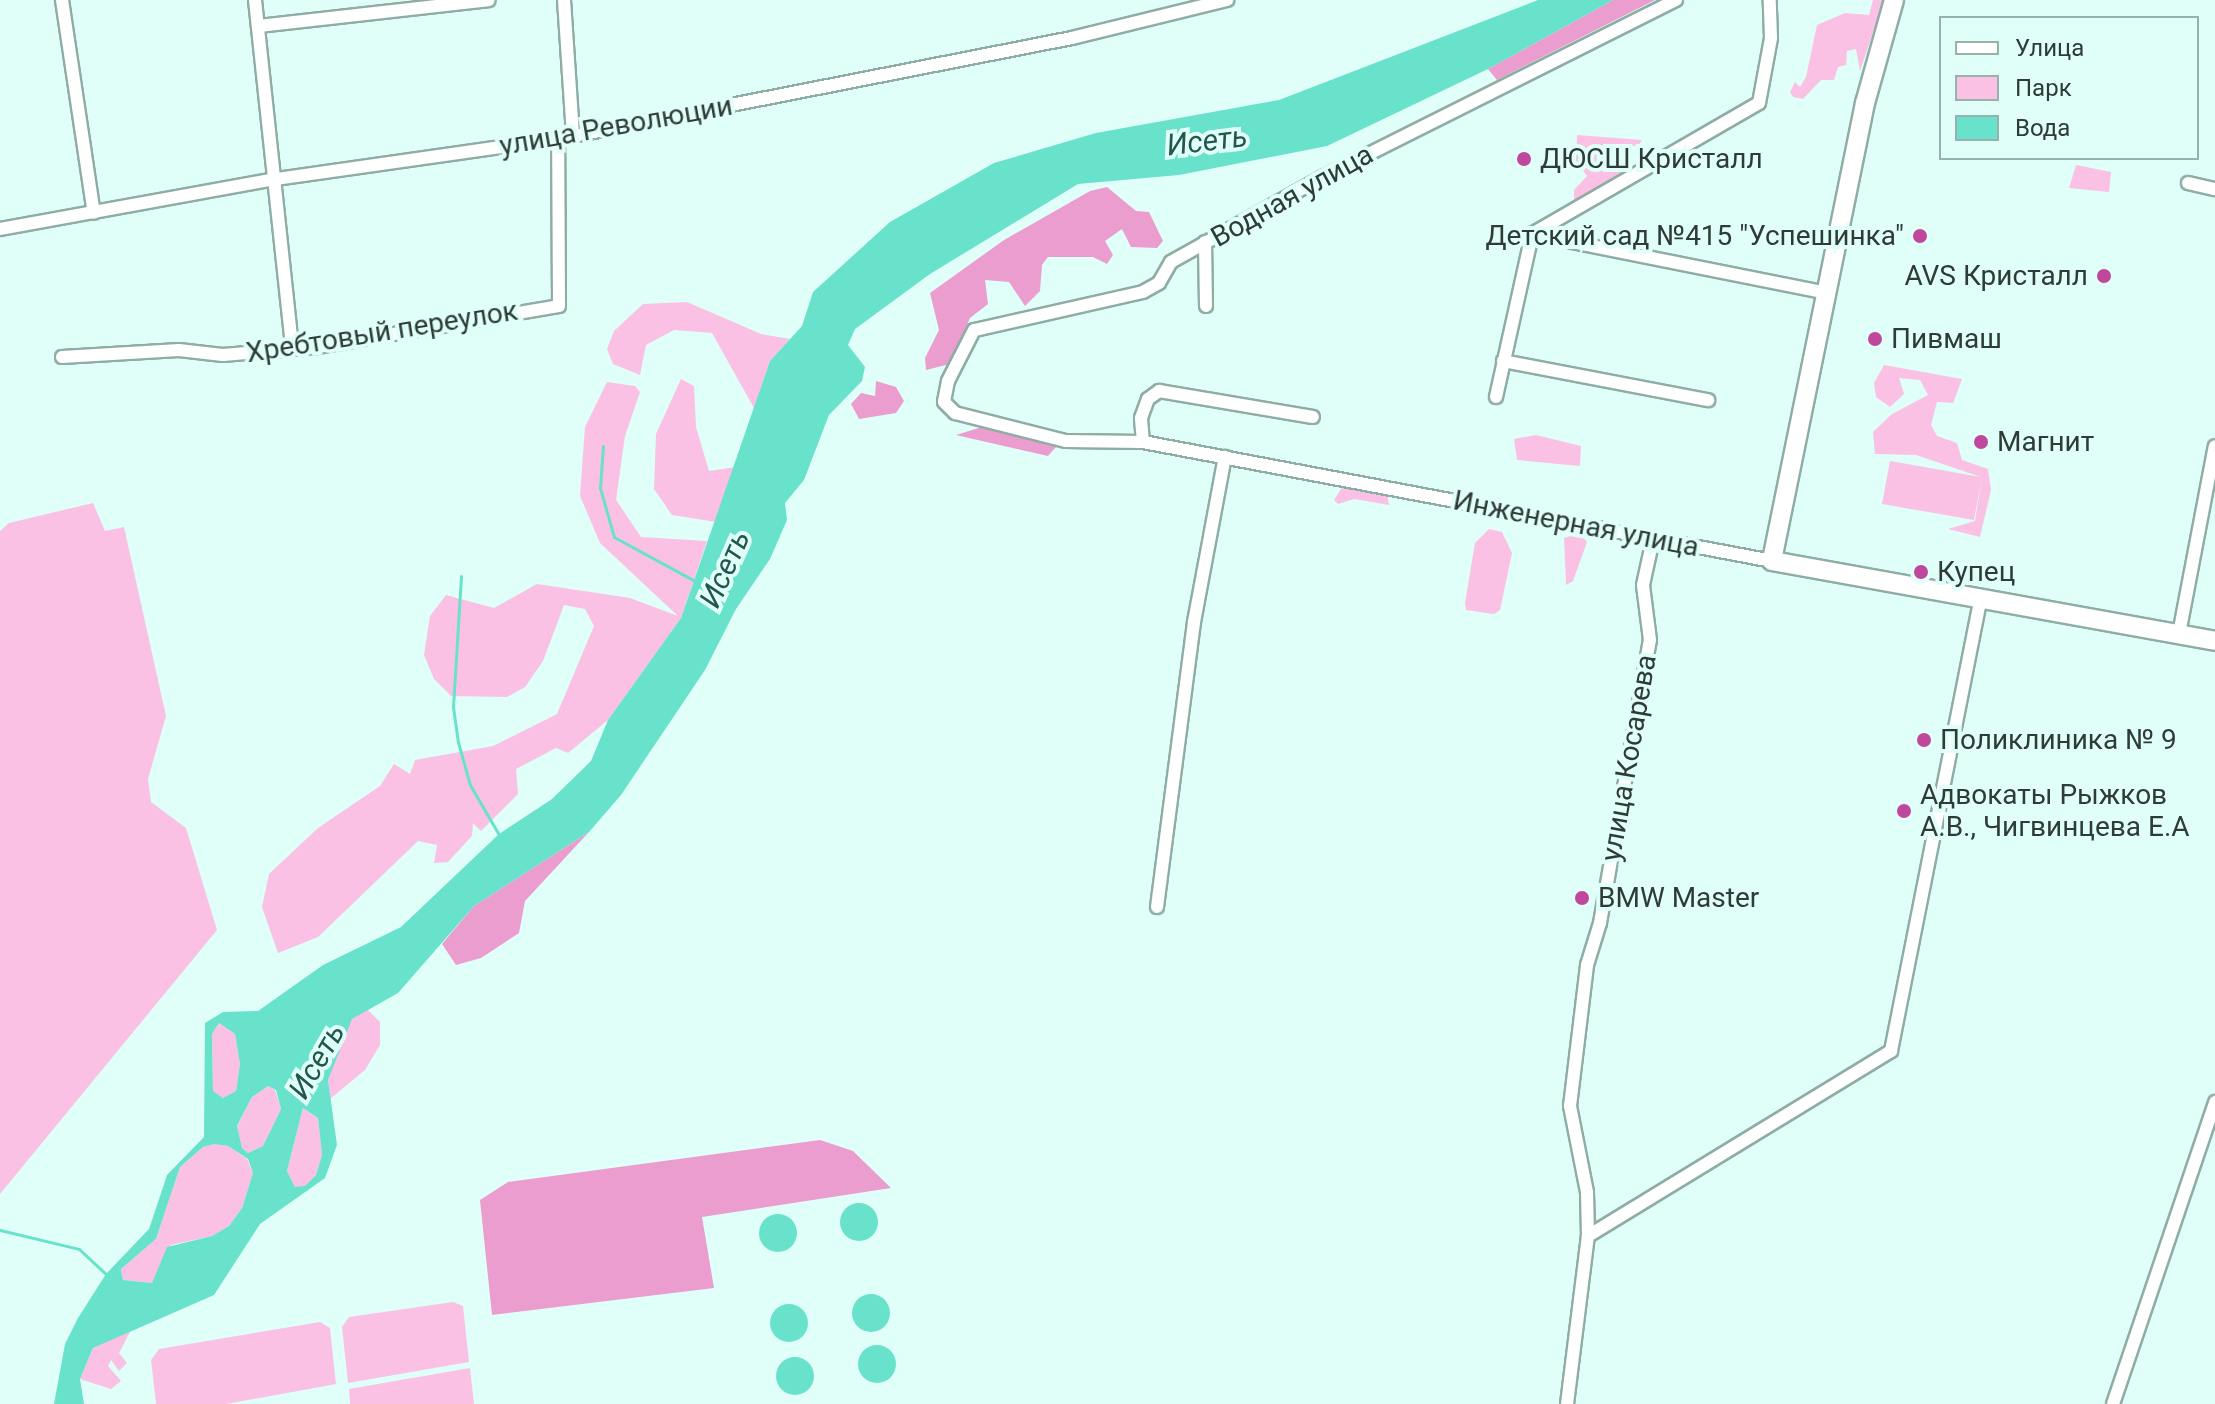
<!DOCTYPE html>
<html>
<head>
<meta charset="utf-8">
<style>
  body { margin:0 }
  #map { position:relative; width:2215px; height:1404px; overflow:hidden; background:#e0fff8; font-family:Roboto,sans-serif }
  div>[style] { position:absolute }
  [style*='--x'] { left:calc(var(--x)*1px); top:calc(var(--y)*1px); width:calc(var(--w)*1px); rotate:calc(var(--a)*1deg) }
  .green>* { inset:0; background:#fac1e5 }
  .forest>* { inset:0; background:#eb9dd0 }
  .water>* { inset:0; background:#69e2cc }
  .round { border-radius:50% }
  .stream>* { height:3px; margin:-1.5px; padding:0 1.5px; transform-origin:1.5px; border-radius:1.5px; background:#69e2cc }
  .roads { filter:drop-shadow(2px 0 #8faca5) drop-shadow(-2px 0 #8faca5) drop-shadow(0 2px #8faca5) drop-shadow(0 -2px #8faca5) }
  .street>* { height:12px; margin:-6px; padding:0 6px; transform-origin:6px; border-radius:6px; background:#fff }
  .secondary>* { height:18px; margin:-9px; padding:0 9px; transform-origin:9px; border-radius:9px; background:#fff }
  .dots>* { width:22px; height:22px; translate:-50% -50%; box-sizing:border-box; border:4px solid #e0fff8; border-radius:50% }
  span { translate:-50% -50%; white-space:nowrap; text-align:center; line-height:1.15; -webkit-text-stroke:8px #e0fff8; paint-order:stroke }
  .street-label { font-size:28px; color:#2f3b38 }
  .poi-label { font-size:28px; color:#2f3b38 }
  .left { translate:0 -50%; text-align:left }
  .right { translate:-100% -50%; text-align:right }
  .water-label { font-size:30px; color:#23574e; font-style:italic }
  .legend { position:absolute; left:1939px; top:16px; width:260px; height:144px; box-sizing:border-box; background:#e0fff8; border:2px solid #99b1ab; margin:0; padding:10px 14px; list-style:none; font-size:24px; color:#2f3b38 }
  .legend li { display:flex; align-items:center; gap:16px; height:40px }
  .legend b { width:40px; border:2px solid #99b1ab }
</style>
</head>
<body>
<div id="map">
  <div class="green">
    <i style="clip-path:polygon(1873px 0,1884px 0,1860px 71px,1856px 49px,1847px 51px,1846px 65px,1838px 67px,1834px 80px,1821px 80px,1803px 99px,1793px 97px,1790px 92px,1795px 82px,1800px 87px,1806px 77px,1817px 25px,1845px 13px,1869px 15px)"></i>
    <i style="clip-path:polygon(1577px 135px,1642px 140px,1638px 146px,1623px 145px,1621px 152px,1628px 170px,1574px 205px,1574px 190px,1587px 176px,1576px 161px)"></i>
    <i style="clip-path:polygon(2076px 165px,2111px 172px,2109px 192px,2069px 188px)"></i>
    <i style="clip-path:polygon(687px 302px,761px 334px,790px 339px,770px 361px,754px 408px,712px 333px,674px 330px,646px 345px,640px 375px,613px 364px,607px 349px,614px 331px,643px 304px)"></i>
    <i style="clip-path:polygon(1884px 365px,1962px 379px,1953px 403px,1937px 402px,1931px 425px,1937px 436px,1957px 443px,1962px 460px,1988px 469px,1991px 490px,1980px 537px,1948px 529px,1975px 521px,1982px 477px,1974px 520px,1882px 504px,1890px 461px,1981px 477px,1916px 455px,1875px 454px,1873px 432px,1892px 414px,1928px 395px,1920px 380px,1899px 378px,1904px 394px,1890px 407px,1876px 397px,1874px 383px)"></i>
    <i style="clip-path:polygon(681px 379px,694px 386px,696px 427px,709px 471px,736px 467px,716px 522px,672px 515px,654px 489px,656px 434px)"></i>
    <i style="clip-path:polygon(607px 382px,635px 386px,640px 392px,625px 436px,616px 500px,641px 537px,707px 541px,681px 618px,608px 720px,568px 753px,556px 748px,516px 769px,518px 794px,481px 831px,473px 823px,472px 836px,448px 862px,434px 863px,437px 845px,418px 841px,318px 937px,278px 953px,262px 907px,269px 874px,318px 828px,380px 786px,394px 764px,410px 774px,415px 760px,493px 746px,557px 714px,594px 626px,585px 609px,564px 605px,543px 661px,525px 687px,507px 697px,451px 696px,434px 679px,424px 655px,430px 616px,446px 595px,494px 608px,537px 584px,630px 598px,678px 616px,600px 543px,580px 496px,585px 427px)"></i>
    <i style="clip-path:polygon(1536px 435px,1581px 446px,1580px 466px,1517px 460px,1514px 439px)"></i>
    <i style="clip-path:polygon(1343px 486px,1387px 494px,1389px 505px,1354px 499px,1338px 504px,1334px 500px)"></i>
    <i style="clip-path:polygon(93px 503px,105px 531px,124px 527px,166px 716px,148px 779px,151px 802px,186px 828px,217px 930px,0 1194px,0 531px,9px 523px)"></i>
    <i style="clip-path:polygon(1489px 529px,1502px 532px,1512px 553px,1500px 610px,1494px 614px,1466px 610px,1465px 603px,1475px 543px)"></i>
    <i style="clip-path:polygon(1579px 533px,1587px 542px,1573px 581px,1566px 585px,1564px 538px)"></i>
    <i style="clip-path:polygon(367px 1009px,380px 1022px,380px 1045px,365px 1070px,330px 1099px,328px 1080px,340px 1039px,352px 1019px)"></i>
    <i style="clip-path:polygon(219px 1023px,235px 1034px,240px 1064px,236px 1091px,223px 1098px,213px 1091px,212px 1034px)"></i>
    <i style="clip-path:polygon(268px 1086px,275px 1090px,281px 1109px,263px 1146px,248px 1153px,242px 1148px,237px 1127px,252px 1097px)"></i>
    <i style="clip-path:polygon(303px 1108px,318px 1118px,322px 1155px,316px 1175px,305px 1187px,295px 1187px,287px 1171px)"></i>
    <i style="clip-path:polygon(214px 1144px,228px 1146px,247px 1159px,253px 1173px,242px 1208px,229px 1226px,212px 1236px,171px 1245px,152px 1283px,123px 1280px,121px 1269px,156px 1239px,180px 1167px,203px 1147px)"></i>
    <i style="clip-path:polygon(453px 1302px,463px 1306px,469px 1362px,348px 1383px,342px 1327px,349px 1317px)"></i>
    <i style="clip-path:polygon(320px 1322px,330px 1328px,336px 1384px,226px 1404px,156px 1404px,151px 1360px,159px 1349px)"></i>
    <i style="clip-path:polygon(131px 1330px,119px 1353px,127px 1363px,119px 1371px,111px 1360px,108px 1366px,121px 1381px,111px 1389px,80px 1379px,93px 1348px)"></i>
    <i style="clip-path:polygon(470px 1368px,474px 1404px,350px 1404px,349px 1389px)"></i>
  </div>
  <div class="forest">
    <i style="clip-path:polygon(1613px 0,1655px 0,1497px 80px,1488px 69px)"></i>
    <i style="clip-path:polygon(1107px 187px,1136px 211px,1149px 212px,1163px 241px,1157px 248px,1131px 247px,1122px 229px,1105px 241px,1113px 255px,1107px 264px,1093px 257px,1048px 257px,1042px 265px,1040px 291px,1025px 306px,1009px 282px,985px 280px,988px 304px,970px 318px,950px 364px,926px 370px,925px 358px,939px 330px,930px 293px,1004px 240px,1090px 191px)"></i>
    <i style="clip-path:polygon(876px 381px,896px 387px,904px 401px,896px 413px,859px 419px,851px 404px,861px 393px,875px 396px)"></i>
    <i style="clip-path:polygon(982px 427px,1045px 441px,1056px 447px,1048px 456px,956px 435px)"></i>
    <i style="clip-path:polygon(589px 832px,525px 901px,519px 933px,481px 958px,456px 965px,442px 944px,474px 906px)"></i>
    <i style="clip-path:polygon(820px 1140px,853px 1151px,891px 1188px,702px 1217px,714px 1288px,492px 1315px,480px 1200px,508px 1182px)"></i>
  </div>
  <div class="water">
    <i style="clip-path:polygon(evenodd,1538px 0,1613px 0,1488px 69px,1327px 146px,1179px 175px,1078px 184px,930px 274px,855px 329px,848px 345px,865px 367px,862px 381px,829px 415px,804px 480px,785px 503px,787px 520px,770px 559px,736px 609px,705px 670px,621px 795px,589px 832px,474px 906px,398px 993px,352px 1019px,328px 1080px,337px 1145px,325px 1178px,260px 1224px,214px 1295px,93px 1348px,80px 1379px,84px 1404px,54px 1404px,65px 1344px,78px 1318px,106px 1274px,149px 1229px,167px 1175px,204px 1137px,205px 1023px,223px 1012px,258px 1011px,323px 965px,401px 927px,499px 834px,552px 799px,591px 761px,608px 720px,681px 618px,770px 361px,802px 326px,813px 292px,890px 222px,994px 163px,1096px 133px,1279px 100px,1538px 0,219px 1023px,235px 1034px,240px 1064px,236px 1091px,223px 1098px,213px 1091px,212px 1034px,219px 1023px,1538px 0,268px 1086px,276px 1090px,281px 1109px,263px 1146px,248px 1153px,242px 1148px,237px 1126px,252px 1097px,268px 1086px,1538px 0,303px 1108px,318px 1118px,322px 1155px,316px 1175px,305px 1186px,295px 1187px,287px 1171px,303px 1108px,1538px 0,214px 1144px,228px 1146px,248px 1159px,253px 1173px,242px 1208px,229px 1226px,212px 1236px,167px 1247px,152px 1283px,123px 1280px,121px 1269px,156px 1239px,180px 1167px,203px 1147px,214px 1144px)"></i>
    <i class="round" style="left:840px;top:1203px;width:38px;height:38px"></i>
    <i class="round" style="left:759px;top:1214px;width:38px;height:38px"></i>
    <i class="round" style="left:852px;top:1294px;width:38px;height:38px"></i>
    <i class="round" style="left:770px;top:1304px;width:38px;height:38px"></i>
    <i class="round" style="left:858px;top:1345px;width:38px;height:38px"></i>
    <i class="round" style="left:776px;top:1357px;width:38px;height:38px"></i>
  </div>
  <div class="stream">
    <i style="--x:603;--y:446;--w:42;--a:94.1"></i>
    <i style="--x:600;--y:488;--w:51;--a:74.1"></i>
    <i style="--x:614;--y:537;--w:94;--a:28.5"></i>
    <i style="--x:461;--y:576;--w:131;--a:93.5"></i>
    <i style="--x:453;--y:707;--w:35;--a:82"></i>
    <i style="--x:458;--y:742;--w:45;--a:74.4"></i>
    <i style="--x:470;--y:785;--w:61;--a:59.7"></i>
    <i style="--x:0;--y:1230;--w:81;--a:13.5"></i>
    <i style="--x:79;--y:1249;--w:38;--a:43"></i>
  </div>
  <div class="roads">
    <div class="street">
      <i style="--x:62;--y:0;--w:215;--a:81.5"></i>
      <i style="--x:255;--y:0;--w:350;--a:83.9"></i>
      <i style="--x:564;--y:0;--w:134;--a:86.2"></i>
      <i style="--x:1676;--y:0;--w:397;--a:153.4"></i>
      <i style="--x:1321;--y:178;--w:172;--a:150.8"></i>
      <i style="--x:1171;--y:262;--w:24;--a:120"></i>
      <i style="--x:1159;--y:283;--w:18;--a:151"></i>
      <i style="--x:1143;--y:292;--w:173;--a:167.3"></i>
      <i style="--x:974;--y:330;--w:57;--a:117"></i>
      <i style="--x:948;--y:381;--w:21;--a:101"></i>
      <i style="--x:944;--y:402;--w:16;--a:45"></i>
      <i style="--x:955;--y:413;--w:114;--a:14.2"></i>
      <i style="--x:1066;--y:441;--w:77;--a:0.7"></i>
      <i style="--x:1143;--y:442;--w:640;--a:10.71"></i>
      <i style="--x:258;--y:26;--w:232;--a:-6.4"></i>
      <i style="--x:2188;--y:183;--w:28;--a:13"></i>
      <i style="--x:0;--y:229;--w:280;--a:-10.3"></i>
      <i style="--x:276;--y:179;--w:285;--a:-8.1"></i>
      <i style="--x:558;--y:139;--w:524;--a:-11.12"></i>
      <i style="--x:1072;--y:38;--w:160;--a:-13.8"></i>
      <i style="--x:1532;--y:234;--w:262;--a:-30"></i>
      <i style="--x:1759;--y:103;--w:66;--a:-79.5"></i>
      <i style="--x:1771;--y:38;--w:38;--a:-92"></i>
      <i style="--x:1532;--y:234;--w:301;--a:11.3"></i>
      <i style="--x:1205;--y:242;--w:64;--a:89.1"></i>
      <i style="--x:62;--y:357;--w:117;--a:-3.4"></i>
      <i style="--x:179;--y:350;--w:44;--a:6.5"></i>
      <i style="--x:223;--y:355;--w:94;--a:-4.9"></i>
      <i style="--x:317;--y:347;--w:245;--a:-9.6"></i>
      <i style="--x:559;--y:306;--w:167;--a:-90.3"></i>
      <i style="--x:1503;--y:361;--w:209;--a:10.8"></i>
      <i style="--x:1496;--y:397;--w:167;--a:-77.5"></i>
      <i style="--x:1143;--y:442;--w:24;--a:-95"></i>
      <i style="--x:1141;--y:418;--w:20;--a:-70"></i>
      <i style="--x:1148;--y:399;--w:14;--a:-36"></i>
      <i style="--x:1159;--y:391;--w:156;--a:9.6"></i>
      <i style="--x:2179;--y:634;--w:191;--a:-79.2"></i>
      <i style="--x:1157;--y:907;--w:287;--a:-82.6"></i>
      <i style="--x:1194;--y:622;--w:168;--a:-79.4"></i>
      <i style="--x:1588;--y:1236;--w:355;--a:-31.4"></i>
      <i style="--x:1891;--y:1051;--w:462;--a:-78.8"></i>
      <i style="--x:1567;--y:1404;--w:169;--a:-82.9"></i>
      <i style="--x:1588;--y:1236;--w:44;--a:-91.3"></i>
      <i style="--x:1587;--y:1192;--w:88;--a:-101.2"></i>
      <i style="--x:1570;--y:1106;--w:142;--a:-83.1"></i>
      <i style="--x:1587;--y:965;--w:44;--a:-72.8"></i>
      <i style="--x:1600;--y:923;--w:287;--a:-80"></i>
      <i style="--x:1650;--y:640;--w:55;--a:-97.3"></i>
      <i style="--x:1643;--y:585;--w:47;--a:-77.7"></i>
      <i style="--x:2113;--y:1404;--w:319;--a:-71.3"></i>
    </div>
    <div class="secondary">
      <i style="--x:1894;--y:0;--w:107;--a:105.7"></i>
      <i style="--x:1865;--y:103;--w:467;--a:101.5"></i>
      <i style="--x:1772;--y:561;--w:450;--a:10.2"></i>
    </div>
  </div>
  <div class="dots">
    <i style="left:1524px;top:159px;background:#bf489d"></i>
    <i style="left:1920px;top:236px;background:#bf489d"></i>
    <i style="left:2104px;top:276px;background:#bf489d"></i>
    <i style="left:1875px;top:339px;background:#bf489d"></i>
    <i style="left:1981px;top:442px;background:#bf489d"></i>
    <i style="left:1921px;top:572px;background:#bf489d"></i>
    <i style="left:1924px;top:740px;background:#bf489d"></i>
    <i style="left:1904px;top:811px;background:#bf489d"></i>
    <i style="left:1582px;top:898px;background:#bf489d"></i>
  </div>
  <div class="street-label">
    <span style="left:616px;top:126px;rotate:-10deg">улица Революции</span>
    <span style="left:1292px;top:196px;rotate:-29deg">Водная улица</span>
    <span style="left:382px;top:332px;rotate:-9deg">Хребтовый переулок</span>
    <span style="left:1576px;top:524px;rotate:11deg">Инженерная улица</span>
    <span style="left:1629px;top:758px;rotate:-80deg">улица Косарева</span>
  </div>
  <div class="poi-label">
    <span class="left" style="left:1540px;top:159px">ДЮСШ Кристалл</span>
    <span class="right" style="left:1904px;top:236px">Детский сад №415 "Успешинка"</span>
    <span class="right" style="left:2088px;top:276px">AVS Кристалл</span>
    <span class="left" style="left:1891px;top:339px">Пивмаш</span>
    <span class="left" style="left:1997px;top:442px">Магнит</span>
    <span class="left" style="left:1937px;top:572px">Купец</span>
    <span class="left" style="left:1940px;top:740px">Поликлиника № 9</span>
    <span class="left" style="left:1920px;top:811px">Адвокаты Рыжков<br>А.В., Чигвинцева Е.А</span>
    <span class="left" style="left:1598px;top:898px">BMW Master</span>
  </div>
  <div class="water-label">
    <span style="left:1207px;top:141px;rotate:-7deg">Исеть</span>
    <span style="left:725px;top:569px;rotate:-66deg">Исеть</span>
    <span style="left:317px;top:1061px;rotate:-60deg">Исеть</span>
  </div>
  <ul class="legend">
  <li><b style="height:10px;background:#fff"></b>Улица</li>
  <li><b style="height:22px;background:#fac1e5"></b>Парк</li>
  <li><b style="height:22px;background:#69e2cc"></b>Вода</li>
  </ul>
</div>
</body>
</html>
